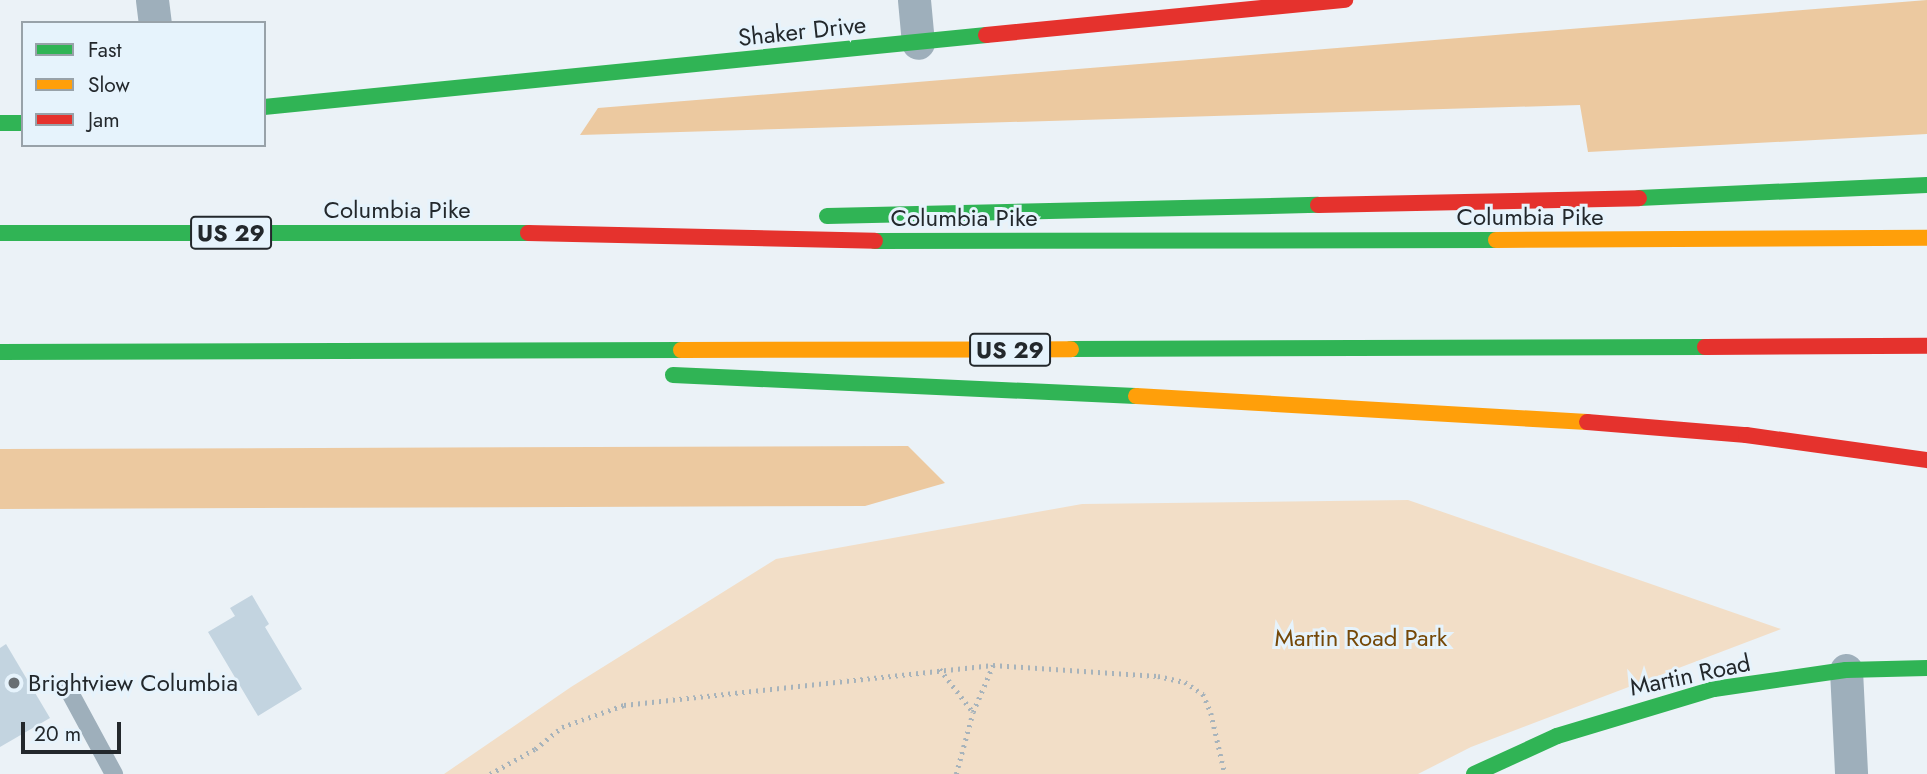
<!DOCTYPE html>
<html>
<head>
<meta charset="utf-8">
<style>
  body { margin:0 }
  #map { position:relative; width:1927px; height:774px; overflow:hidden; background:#ebf2f7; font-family:Jost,sans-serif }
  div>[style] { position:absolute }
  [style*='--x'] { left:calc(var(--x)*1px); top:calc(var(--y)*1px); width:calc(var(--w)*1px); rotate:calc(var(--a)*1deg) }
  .green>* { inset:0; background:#f2dec7 }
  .forest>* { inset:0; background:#ecc9a0 }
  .building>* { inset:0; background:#c3d4e0 }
  .path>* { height:4.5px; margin-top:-2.25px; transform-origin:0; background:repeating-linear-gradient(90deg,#a7b3bb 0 2px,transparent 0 7px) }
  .lane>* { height:18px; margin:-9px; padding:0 9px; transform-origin:9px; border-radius:9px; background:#9eafbb }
  .street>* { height:33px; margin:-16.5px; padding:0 16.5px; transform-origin:16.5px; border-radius:16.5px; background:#9eafbb }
  .fast>* { height:16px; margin:-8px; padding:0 8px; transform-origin:8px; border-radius:8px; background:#30b455 }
  .slow>* { height:16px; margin:-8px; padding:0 8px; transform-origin:8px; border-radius:8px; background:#ff9f0a }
  .jam>* { height:16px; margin:-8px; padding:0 8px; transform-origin:8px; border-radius:8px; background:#e5322d }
  .dots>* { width:19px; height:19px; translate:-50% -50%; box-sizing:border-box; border:4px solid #e6f3fc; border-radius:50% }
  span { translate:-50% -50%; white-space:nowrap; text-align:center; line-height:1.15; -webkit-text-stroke:6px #e6f3fc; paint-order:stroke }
  .shield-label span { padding:2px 5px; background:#e6f3fc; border:2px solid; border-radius:5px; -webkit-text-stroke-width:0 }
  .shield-label { font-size:23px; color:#23282c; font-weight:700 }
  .street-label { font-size:24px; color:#23282c }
  .park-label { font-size:24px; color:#754808 }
  .poi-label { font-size:24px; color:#23282c }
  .left { translate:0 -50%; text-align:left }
  .legend { position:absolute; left:21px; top:21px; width:245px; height:126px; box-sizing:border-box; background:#e6f3fc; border:2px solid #98a2a9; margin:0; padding:9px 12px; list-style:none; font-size:21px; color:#23282c }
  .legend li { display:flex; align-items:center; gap:14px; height:35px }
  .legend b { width:35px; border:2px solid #98a2a9 }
  .scale { position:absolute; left:21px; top:722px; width:100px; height:32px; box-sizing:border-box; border:4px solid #23282c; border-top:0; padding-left:9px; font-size:21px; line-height:24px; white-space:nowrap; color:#23282c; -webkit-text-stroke:5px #e6f3fc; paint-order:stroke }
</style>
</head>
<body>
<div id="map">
  <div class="green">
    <i style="clip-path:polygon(1408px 500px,1781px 629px,1471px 747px,1418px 774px,444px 774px,571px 687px,776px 559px,1082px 504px)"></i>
  </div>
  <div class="forest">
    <i style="clip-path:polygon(1927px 0,1927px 134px,1588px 152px,1580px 105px,580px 135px,598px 108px)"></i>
    <i style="clip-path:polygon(908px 446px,945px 483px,865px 506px,0 509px,0 449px)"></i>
  </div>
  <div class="building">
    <i style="clip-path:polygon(252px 595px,269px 624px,265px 627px,302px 689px,258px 716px,208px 632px,235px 616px,230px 608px)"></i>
    <i style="clip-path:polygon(6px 644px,50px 718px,0 747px,0 648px)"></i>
  </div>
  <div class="path">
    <i style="--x:940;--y:669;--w:54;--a:52.5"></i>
    <i style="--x:973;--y:712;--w:51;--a:-66.9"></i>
    <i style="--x:490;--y:774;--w:51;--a:-29.1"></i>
    <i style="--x:535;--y:749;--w:35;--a:-39"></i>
    <i style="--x:562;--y:727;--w:66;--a:-19.5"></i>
    <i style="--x:624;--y:705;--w:371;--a:-6.2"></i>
    <i style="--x:993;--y:665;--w:165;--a:3.8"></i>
    <i style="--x:1158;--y:676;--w:28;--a:13"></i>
    <i style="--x:1185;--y:682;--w:22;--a:34"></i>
    <i style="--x:1203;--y:694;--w:21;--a:67"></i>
    <i style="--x:1211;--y:713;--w:63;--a:77.1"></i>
    <i style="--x:956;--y:774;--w:64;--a:-74.7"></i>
  </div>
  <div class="lane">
    <i style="--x:68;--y:689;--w:97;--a:61.6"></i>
  </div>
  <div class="street">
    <i style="--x:152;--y:0;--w:23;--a:83"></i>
    <i style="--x:914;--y:0;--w:43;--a:84.7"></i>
    <i style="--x:1846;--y:670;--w:104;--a:87.2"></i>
  </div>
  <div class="fast">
    <i style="--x:264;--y:107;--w:726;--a:-5.69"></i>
    <i style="--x:0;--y:123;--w:23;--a:0"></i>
    <i style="--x:1639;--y:198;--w:288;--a:-2.6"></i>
    <i style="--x:827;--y:216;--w:491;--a:-1.3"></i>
    <i style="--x:0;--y:233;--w:528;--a:0"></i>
    <i style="--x:875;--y:241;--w:621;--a:-0.09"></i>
    <i style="--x:1071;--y:349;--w:634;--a:-0.18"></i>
    <i style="--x:0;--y:352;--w:681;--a:-0.17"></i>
    <i style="--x:673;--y:375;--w:463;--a:2.6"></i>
    <i style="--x:1474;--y:774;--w:91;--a:-24.6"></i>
    <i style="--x:1557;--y:736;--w:164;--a:-16.7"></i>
    <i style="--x:1714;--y:689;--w:133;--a:-8.2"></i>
    <i style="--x:1846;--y:670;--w:81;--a:-1.4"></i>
  </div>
  <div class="slow">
    <i style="--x:1496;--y:240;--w:431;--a:-0.3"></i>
    <i style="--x:681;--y:350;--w:390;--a:-0.1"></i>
    <i style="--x:1136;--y:396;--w:452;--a:3.3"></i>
  </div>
  <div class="jam">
    <i style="--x:986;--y:35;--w:361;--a:-5.6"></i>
    <i style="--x:1318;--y:205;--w:321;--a:-1.2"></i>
    <i style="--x:528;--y:233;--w:347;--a:1.3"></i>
    <i style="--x:1705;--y:347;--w:222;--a:-0.3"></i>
    <i style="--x:1587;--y:422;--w:160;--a:4.7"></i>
    <i style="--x:1746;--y:435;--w:183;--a:7.9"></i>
  </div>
  <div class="dots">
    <i style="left:14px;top:683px;background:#696f73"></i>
  </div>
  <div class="shield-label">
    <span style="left:231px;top:233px">US 29</span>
    <span style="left:1010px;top:350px">US 29</span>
  </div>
  <div class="street-label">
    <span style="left:802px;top:31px;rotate:-6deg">Shaker Drive</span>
    <span style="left:397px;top:210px">Columbia Pike</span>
    <span style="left:1530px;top:217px">Columbia Pike</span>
    <span style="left:964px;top:218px">Columbia Pike</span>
    <span style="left:1690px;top:675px;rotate:-12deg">Martin Road</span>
  </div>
  <div class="park-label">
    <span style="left:1361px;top:638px">Martin Road Park</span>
  </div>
  <div class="poi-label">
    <span class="left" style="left:28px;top:683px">Brightview Columbia</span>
  </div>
  <ul class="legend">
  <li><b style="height:9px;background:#30b455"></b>Fast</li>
  <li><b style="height:9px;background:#ff9f0a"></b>Slow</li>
  <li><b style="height:9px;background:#e5322d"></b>Jam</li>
  </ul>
  <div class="scale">20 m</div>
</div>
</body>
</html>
